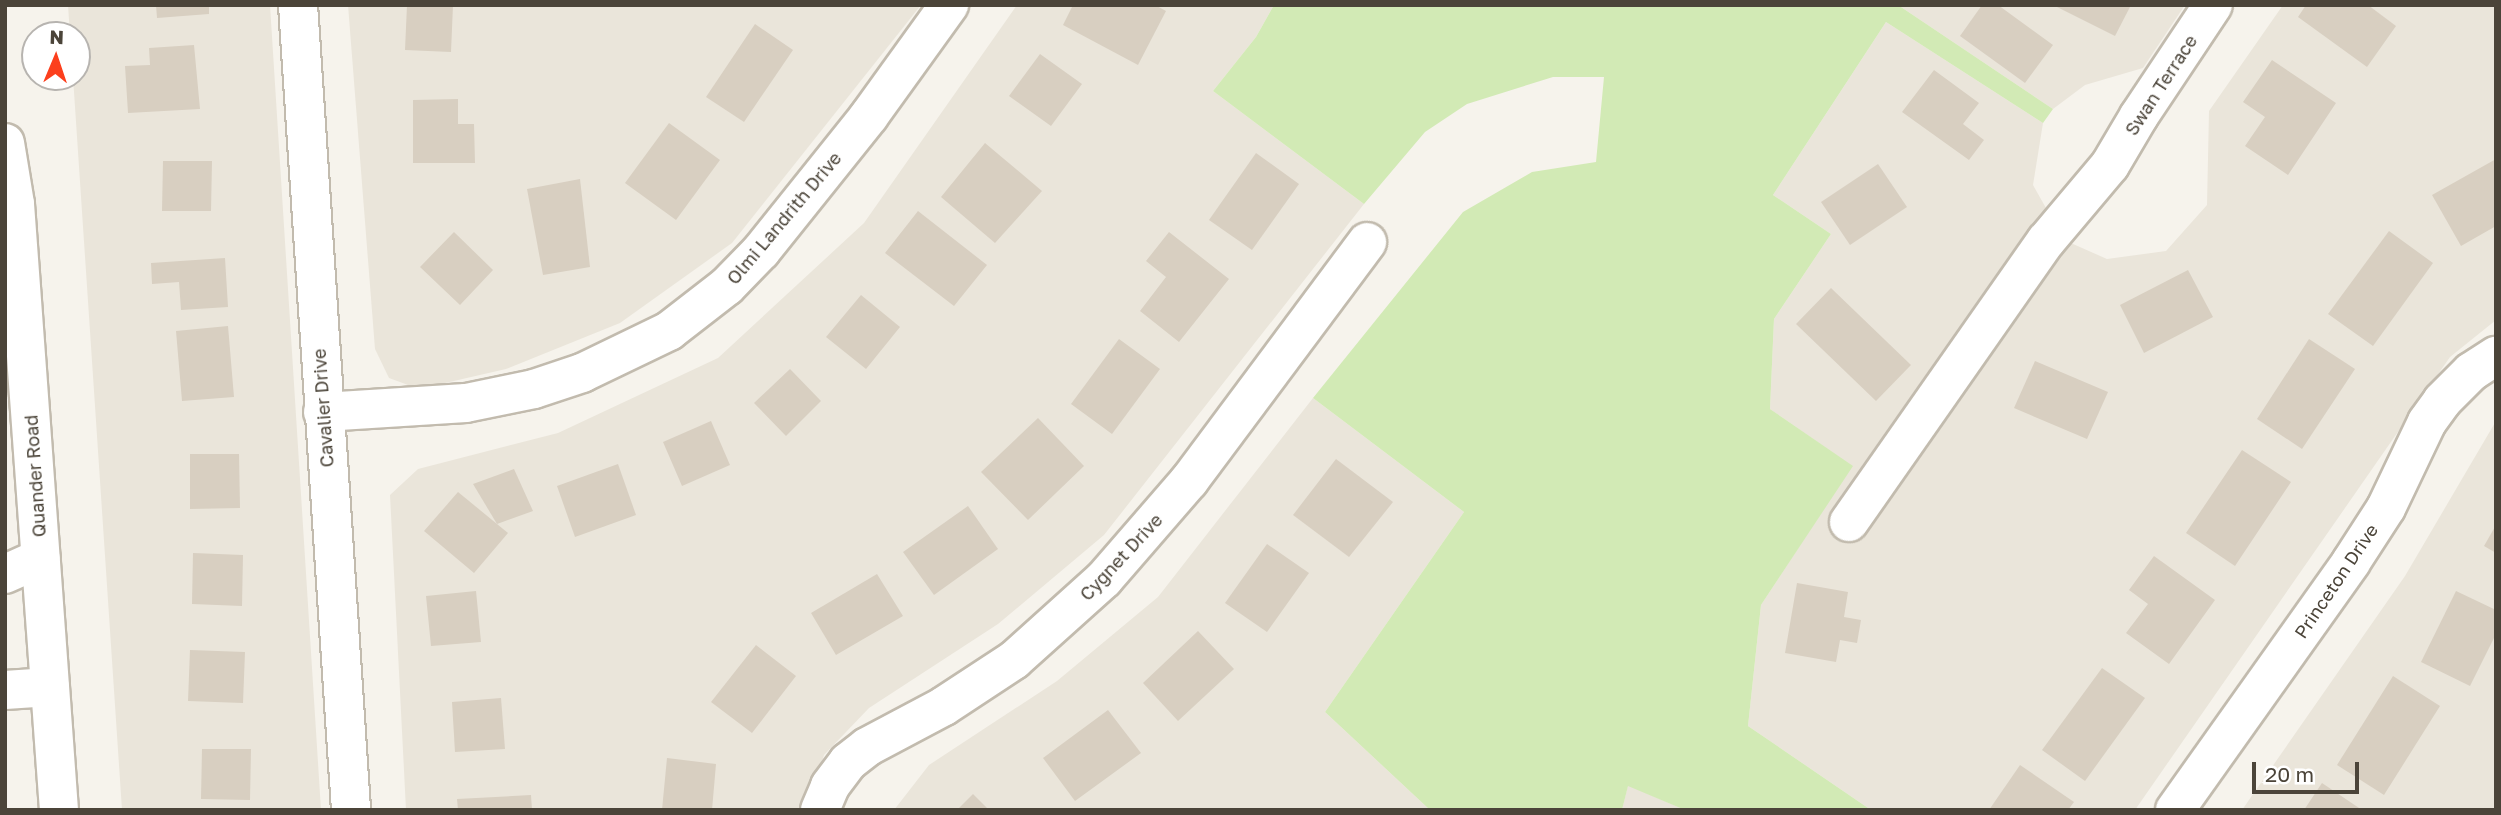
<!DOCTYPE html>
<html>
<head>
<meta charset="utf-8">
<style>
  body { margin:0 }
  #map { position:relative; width:2501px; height:815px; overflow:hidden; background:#f6f3ec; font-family:"Golos Text",sans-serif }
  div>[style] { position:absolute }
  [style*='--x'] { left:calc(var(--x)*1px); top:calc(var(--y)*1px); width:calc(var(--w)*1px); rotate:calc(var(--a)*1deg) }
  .residential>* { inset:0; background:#eae5da }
  .green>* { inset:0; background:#d2eab5 }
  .building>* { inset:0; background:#d8cfc1 }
  .roads { filter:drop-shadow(2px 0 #c2bbae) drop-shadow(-2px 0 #c2bbae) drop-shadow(0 2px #c2bbae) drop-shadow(0 -2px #c2bbae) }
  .minor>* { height:38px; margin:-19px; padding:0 19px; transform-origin:19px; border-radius:19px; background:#fff }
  span { translate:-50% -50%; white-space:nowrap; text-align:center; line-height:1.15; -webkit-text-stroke:7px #fff; paint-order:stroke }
  .street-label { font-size:18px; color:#4b4439 }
  .frame { position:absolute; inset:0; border:7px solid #4b4439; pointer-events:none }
  .north { position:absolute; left:21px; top:21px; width:70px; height:70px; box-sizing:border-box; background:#fff; border:2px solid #b7b4b0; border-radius:50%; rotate:2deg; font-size:19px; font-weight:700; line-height:28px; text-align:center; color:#4b4439 }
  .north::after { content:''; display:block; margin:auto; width:24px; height:32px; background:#fc3f1d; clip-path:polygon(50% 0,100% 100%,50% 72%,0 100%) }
  .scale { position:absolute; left:2252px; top:762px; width:107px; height:32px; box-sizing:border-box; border:4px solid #4b4439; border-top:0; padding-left:9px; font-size:21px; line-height:24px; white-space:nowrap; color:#4b4439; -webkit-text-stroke:5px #fff; paint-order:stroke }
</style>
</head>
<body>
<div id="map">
  <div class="residential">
    <i style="clip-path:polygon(68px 5px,270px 5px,321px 810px,122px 810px,73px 77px,77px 77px,77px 35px,70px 35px)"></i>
    <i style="clip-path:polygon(348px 5px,921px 5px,732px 243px,620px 323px,506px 369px,419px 389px,389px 378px,375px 349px)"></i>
    <i style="clip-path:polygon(1017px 5px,1274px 5px,1256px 37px,1213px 91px,1364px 204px,1104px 535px,998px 624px,869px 708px,824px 755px,807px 810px,406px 810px,390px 495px,418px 469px,558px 433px,718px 358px,864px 223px)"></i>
    <i style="clip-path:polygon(1898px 5px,2185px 5px,2143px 68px,2085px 85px,2053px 109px)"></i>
    <i style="clip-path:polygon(2283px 5px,2496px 5px,2496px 320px,2450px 357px,2135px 810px,1871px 810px,1748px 726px,1761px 605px,1852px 466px,1770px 409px,1774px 319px,1831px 234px,1773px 195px,1886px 22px,2043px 123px,2033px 185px,2064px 240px,2107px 259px,2166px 251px,2207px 205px,2209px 111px)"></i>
    <i style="clip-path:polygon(1313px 398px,1464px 512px,1325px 712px,1430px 810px,894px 810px,929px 765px,1057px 681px,1158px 597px)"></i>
    <i style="clip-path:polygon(2496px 421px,2496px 810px,2242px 810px,2405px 576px)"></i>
    <i style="clip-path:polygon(1628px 785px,1685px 810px,1622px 810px)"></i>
  </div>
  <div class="green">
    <i style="clip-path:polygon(1274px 5px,1898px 5px,2053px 109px,2043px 123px,1886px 22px,1773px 195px,1831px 234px,1774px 319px,1770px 409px,1853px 466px,1761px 605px,1748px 726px,1871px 810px,1685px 810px,1628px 786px,1622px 810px,1430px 810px,1325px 712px,1464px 512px,1313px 398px,1463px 212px,1532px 172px,1596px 162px,1604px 77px,1553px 77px,1467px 104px,1425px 132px,1364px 204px,1213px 91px,1256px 37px)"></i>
  </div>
  <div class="building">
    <i style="clip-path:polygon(156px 5px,209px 5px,209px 14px,157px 18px)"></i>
    <i style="clip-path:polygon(407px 5px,453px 5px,451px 52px,405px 50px)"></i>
    <i style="clip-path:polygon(1073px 5px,1155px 5px,1166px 11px,1138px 65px,1063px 25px)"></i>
    <i style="clip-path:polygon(1982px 5px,1998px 5px,2053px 45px,2025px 83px,1960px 36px)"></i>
    <i style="clip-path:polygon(2053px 5px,2131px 5px,2115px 36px)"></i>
    <i style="clip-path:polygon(2306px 5px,2368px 5px,2396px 26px,2367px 67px,2298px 17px)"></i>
    <i style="clip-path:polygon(755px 24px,793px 50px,744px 122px,706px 97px)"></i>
    <i style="clip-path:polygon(194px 45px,200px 109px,128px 113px,125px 66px,150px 65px,149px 48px)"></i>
    <i style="clip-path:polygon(1040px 54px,1082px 84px,1051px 126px,1009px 96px)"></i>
    <i style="clip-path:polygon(2272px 60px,2336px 103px,2288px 175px,2245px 146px,2265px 117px,2243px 102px)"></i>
    <i style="clip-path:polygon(1934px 70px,1979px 103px,1963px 124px,1984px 140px,1969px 160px,1902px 112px)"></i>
    <i style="clip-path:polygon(458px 99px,458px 124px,474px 124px,475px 163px,413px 163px,413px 100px)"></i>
    <i style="clip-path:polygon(669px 123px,720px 160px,676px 220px,625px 183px)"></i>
    <i style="clip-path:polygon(985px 143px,1042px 191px,995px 243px,941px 197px)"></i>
    <i style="clip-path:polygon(1256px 153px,1299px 184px,1252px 250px,1209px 220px)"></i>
    <i style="clip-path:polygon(2496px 159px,2496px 226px,2461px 246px,2432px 195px)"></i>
    <i style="clip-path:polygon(163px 161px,212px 161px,211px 211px,162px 211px)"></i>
    <i style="clip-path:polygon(1878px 164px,1907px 207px,1850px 245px,1821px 202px)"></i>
    <i style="clip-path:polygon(580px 179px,590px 267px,543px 275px,527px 189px)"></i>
    <i style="clip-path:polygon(918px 211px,987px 265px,954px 306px,885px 253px)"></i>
    <i style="clip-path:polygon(2389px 231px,2433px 263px,2373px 346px,2328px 314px)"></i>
    <i style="clip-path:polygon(454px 232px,493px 270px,460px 305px,420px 267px)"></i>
    <i style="clip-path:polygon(1169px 232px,1229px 279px,1179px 342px,1140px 311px,1166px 277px,1146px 261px)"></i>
    <i style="clip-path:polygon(225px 258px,228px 307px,181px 310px,179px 282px,152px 284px,151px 263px)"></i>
    <i style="clip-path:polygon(2188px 270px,2213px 317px,2144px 353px,2120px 305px)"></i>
    <i style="clip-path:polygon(1831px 288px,1911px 365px,1876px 401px,1796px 324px)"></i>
    <i style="clip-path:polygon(861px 295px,900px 327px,866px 369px,826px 337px)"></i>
    <i style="clip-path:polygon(228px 326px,234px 397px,182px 401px,176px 331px)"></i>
    <i style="clip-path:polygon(1119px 339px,1160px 369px,1112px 434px,1071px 404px)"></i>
    <i style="clip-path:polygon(2309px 339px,2355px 369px,2302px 449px,2257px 419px)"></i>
    <i style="clip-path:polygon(2035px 361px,2108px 392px,2087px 439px,2014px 408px)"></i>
    <i style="clip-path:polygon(790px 369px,821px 401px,786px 436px,754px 403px)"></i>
    <i style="clip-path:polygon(1038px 418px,1084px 466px,1028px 520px,981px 472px)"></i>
    <i style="clip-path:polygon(711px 421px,730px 465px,682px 486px,663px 442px)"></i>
    <i style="clip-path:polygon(2242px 450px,2291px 482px,2235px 566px,2186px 533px)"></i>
    <i style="clip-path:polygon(190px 454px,239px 454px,240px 508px,190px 509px)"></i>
    <i style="clip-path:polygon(1336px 459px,1393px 502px,1349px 557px,1293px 515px)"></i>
    <i style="clip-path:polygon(618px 464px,636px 515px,575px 537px,557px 486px)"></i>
    <i style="clip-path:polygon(514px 469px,533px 511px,497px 524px,473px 484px)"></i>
    <i style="clip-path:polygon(458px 492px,508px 533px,474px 573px,424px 531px)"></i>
    <i style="clip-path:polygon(968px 506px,998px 549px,934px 595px,903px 552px)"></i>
    <i style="clip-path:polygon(2496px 525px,2496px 553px,2484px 546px)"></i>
    <i style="clip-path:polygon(1267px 544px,1309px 573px,1267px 632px,1225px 603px)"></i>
    <i style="clip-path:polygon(193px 553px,243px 555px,242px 606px,192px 604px)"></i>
    <i style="clip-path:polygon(2154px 556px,2215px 600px,2169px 664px,2126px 633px,2148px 604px,2129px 590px)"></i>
    <i style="clip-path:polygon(877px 574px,903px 616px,836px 655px,811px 613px)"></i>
    <i style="clip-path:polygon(1797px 583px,1848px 592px,1844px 617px,1861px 620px,1857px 643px,1840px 640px,1836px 662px,1785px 653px)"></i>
    <i style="clip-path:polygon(476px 591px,481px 642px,431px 646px,426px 596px)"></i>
    <i style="clip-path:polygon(2456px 591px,2496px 610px,2496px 634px,2470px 686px,2421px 662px)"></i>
    <i style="clip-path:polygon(1198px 631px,1234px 669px,1178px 721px,1143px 683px)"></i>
    <i style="clip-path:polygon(756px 645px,796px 676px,752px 733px,711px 702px)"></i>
    <i style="clip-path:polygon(190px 650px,245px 652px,243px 703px,188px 701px)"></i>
    <i style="clip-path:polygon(2102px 668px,2145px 698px,2085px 781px,2042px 750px)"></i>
    <i style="clip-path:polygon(2393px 676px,2440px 706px,2384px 795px,2337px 765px)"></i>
    <i style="clip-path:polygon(501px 698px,505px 749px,455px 752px,452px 702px)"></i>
    <i style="clip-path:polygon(1108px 710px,1141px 753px,1075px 801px,1043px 758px)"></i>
    <i style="clip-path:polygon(202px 749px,251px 749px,250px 800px,201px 799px)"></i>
    <i style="clip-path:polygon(667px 758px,716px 764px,712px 810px,662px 810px)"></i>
    <i style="clip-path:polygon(2020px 765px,2074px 802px,2068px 810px,1989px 810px)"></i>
    <i style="clip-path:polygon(2322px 783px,2362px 810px,2304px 810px)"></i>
    <i style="clip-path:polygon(973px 794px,989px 810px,957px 810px)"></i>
    <i style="clip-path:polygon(531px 795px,532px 810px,458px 810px,457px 799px)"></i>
  </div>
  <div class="roads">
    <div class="minor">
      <i style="--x:298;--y:5;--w:807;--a:86.23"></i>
      <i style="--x:5;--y:143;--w:62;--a:80.7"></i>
      <i style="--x:15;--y:204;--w:608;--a:85.85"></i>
      <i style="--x:323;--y:412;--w:143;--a:-3.6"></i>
      <i style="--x:466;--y:403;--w:69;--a:-11.6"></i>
      <i style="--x:534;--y:389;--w:51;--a:-18.4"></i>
      <i style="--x:582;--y:373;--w:97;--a:-25.8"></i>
      <i style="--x:669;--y:331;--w:73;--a:-37.8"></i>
      <i style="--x:727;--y:286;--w:49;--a:-45.8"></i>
      <i style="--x:761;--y:251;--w:173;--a:-51.3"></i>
      <i style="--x:869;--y:116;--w:137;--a:-54.2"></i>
      <i style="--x:1849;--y:522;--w:343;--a:-55"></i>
      <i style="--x:2046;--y:241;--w:99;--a:-49.9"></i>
      <i style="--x:2110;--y:165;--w:57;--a:-59.4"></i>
      <i style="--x:2139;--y:116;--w:133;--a:-56.3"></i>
      <i style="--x:5;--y:574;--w:39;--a:-24"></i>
      <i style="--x:5;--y:690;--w:45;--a:-3.8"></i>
      <i style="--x:820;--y:810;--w:26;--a:-67"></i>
      <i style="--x:830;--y:786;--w:30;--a:-53"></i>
      <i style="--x:848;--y:762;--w:24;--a:-38"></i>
      <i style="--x:867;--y:747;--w:87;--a:-28"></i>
      <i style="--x:944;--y:706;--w:84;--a:-33.3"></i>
      <i style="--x:1014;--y:660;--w:121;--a:-42"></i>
      <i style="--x:1104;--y:579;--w:130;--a:-49.1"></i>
      <i style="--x:1189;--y:481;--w:298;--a:-53.3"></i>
      <i style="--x:2175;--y:810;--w:304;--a:-54.6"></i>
      <i style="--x:2351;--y:562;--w:64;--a:-57.1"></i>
      <i style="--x:2386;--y:508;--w:95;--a:-64.5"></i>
      <i style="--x:2427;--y:422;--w:26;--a:-54"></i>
      <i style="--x:2442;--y:401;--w:41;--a:-45"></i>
      <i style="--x:2471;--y:372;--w:30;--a:-33"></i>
    </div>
  </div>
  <div class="street-label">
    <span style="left:2161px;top:85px;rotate:-57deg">Swan Terrace</span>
    <span style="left:784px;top:218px;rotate:-50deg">Olmi Landrith Drive</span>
    <span style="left:323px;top:408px;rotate:-94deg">Cavalier Drive</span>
    <span style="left:35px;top:476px;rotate:-94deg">Quander Road</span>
    <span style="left:1121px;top:557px;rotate:-47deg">Cygnet Drive</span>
    <span style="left:2336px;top:581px;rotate:-56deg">Princeton Drive</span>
  </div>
  <div class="frame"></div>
  <div class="north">N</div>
  <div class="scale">20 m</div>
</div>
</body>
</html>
